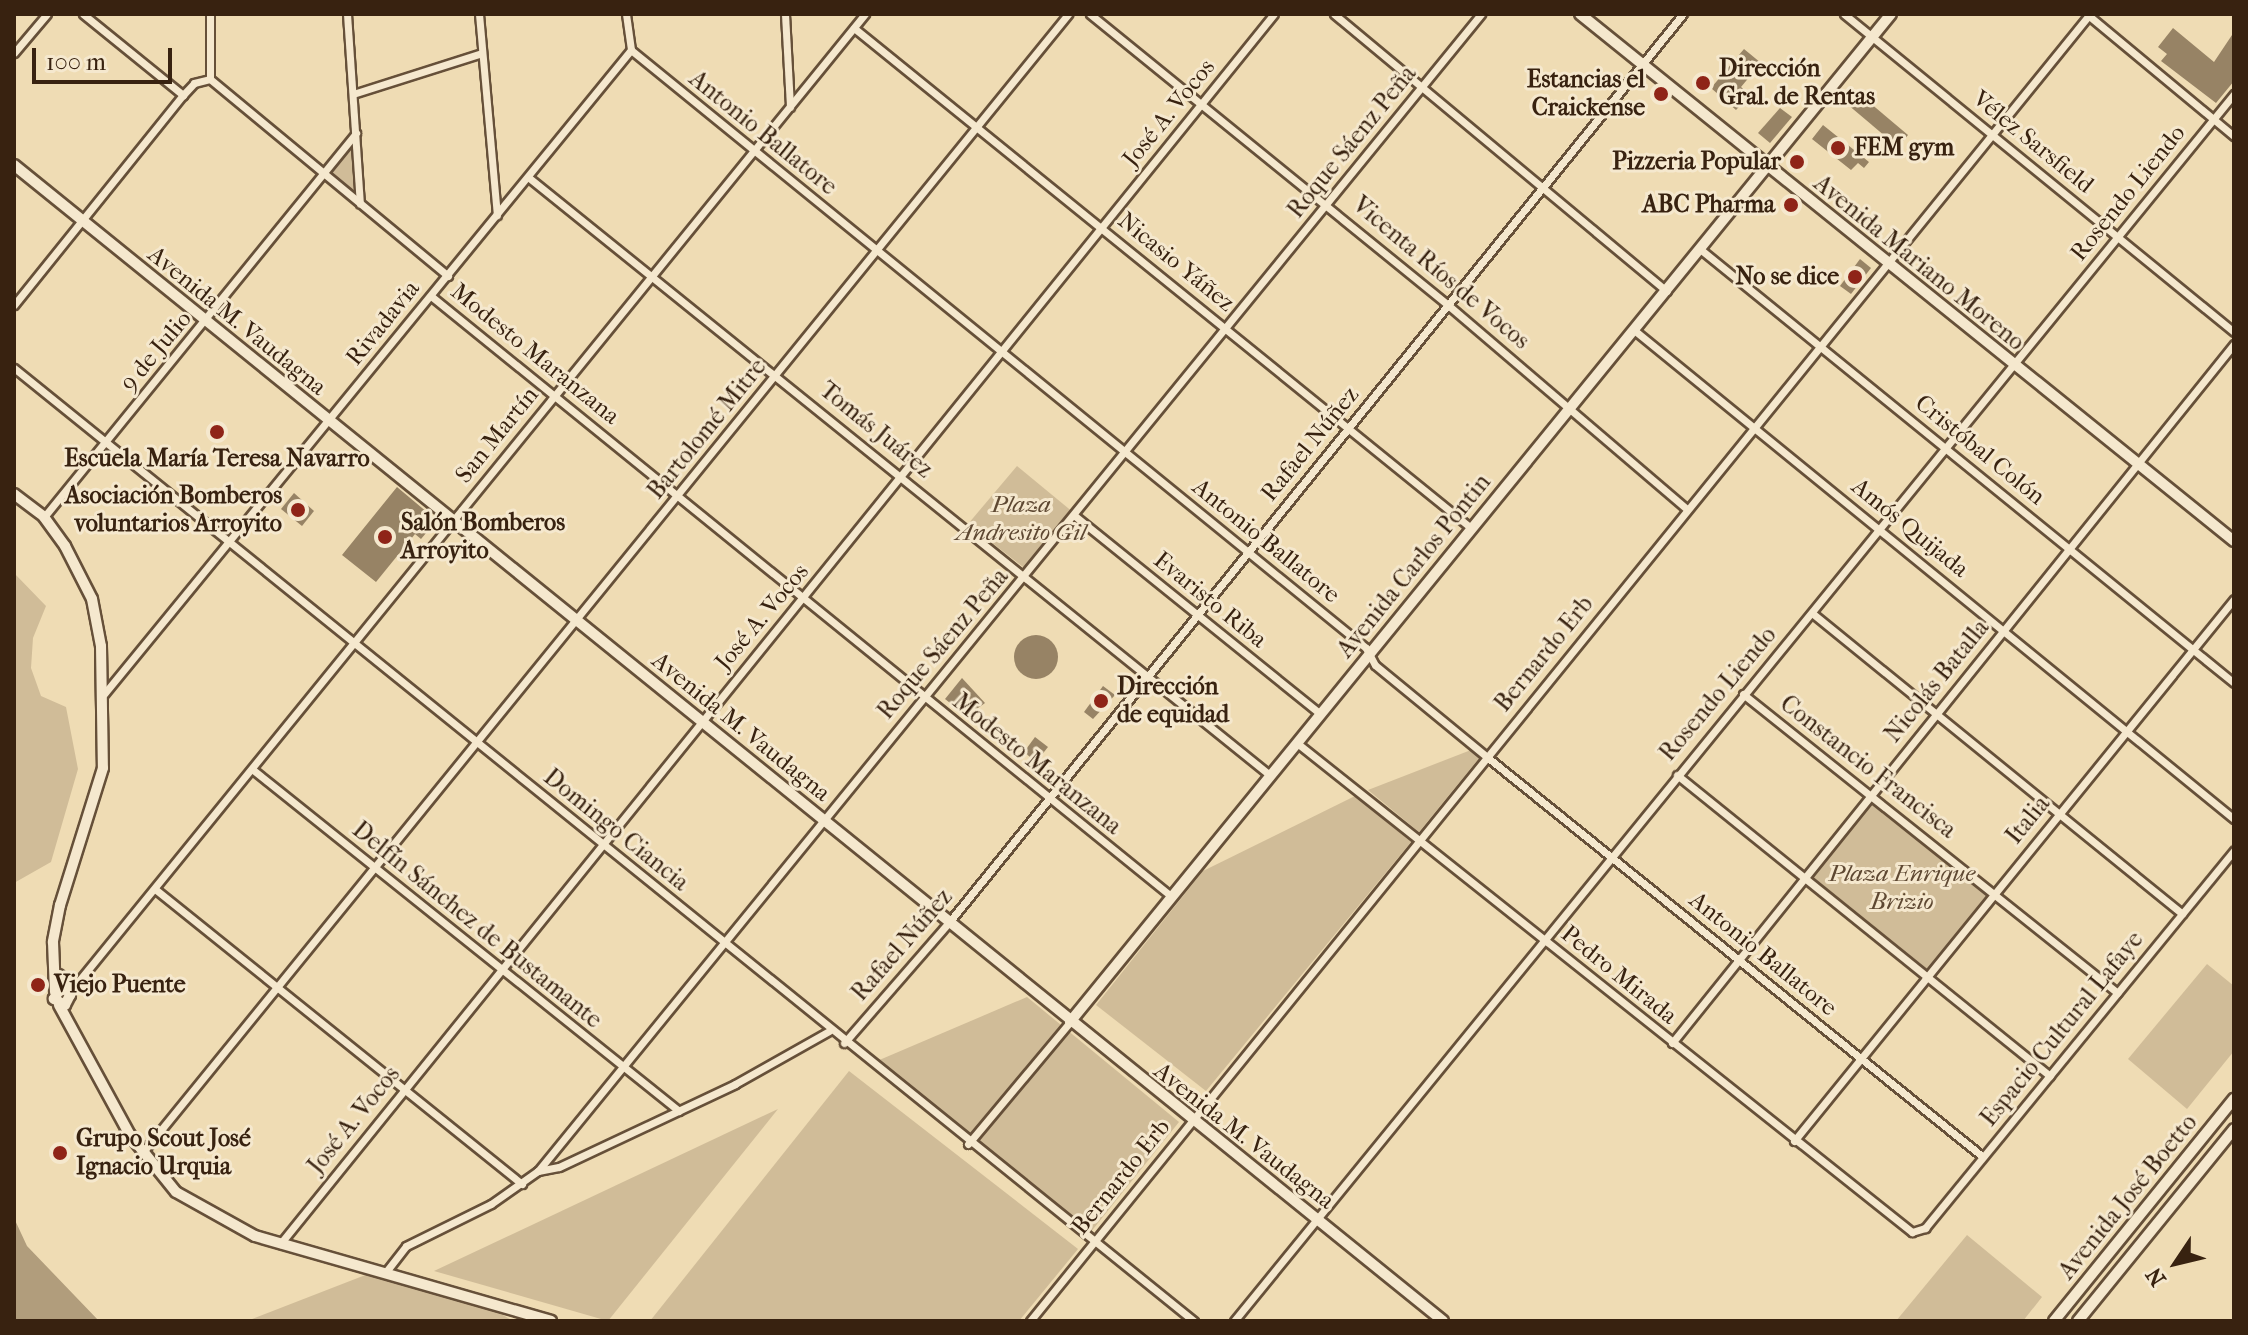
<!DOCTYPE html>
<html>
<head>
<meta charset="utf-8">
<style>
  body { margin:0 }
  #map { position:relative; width:2248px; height:1335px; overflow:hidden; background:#efdcb4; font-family:"IM FELL French Canon",serif }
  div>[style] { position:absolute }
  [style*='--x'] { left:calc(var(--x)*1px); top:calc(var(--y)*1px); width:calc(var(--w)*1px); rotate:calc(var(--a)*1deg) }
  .green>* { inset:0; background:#d0bc98 }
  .water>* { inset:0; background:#b19d7c }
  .building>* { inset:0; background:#978365 }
  .round { border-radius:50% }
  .roads { filter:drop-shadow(2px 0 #665039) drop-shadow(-2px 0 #665039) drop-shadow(0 2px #665039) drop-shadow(0 -2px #665039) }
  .minor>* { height:7px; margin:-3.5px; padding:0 3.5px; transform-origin:3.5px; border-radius:3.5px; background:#f5e8ce }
  .secondary>* { height:10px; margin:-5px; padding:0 5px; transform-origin:5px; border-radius:5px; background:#f5e8ce }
  .dots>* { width:22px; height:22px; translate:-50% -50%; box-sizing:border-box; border:4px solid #f5e8ce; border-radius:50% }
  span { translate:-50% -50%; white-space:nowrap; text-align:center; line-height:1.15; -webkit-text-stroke:6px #f5e8ce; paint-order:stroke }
  .poi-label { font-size:24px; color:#382210; font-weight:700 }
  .left { translate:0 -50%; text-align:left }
  .right { translate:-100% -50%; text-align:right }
  .street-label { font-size:24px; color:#382210 }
  .park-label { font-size:24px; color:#5e4832; font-style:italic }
  .frame { position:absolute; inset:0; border:16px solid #382210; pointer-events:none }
  .north { position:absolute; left:2136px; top:1223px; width:80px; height:80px; -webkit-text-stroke:6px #f5e8ce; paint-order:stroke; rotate:235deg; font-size:22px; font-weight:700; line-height:32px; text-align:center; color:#382210 }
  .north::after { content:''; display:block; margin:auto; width:28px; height:36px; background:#382210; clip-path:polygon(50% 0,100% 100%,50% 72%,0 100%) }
  .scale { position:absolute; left:32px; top:48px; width:140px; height:36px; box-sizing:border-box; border:4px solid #382210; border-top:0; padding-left:10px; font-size:24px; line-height:28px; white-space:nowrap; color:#382210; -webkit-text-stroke:6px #f5e8ce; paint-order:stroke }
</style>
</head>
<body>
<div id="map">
  <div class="green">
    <i style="clip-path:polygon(354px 142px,354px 192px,329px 171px)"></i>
    <i style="clip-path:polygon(1017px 466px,1074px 513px,1027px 570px,968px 524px)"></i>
    <i style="clip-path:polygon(14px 573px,46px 606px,33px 638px,31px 668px,41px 696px,66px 707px,78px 769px,51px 862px,14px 883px)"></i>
    <i style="clip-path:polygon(1471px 750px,1480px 757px,1419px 832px,1368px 790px)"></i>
    <i style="clip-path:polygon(1355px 796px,1411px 842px,1206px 1091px,1096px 1005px,1203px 871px)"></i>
    <i style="clip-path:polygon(1872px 798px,1991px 893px,1926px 974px,1808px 879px)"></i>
    <i style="clip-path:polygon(2207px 964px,2234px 986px,2234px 1051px,2187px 1109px,2128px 1059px)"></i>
    <i style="clip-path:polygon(1027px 997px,1179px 1122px,1090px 1233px,870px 1064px)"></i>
    <i style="clip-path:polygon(849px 1071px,1078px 1249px,1019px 1321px,650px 1321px)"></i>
    <i style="clip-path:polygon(778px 1109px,608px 1321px,434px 1271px)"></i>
    <i style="clip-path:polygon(1967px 1235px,2042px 1297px,2023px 1321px,1896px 1321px)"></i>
    <i style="clip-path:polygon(368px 1274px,498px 1312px,513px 1321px,247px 1321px)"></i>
  </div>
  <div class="water">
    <i style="clip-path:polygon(14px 1218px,27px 1246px,99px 1321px,14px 1321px)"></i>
  </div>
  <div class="building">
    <i style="clip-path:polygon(2173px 28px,2214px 62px,2234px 32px,2234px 81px,2216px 103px,2161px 61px,2167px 54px,2158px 47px)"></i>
    <i style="clip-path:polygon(1744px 49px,1761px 63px,1741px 87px,1750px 95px,1736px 110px,1711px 88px)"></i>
    <i style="clip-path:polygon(1857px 92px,1908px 135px,1898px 147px,1847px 104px)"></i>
    <i style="clip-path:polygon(1780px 108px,1792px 117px,1770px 143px,1758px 133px)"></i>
    <i style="clip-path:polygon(1823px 125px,1869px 162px,1864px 168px,1858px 163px,1851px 170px,1812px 139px)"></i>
    <i style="clip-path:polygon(1860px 259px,1871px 268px,1851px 294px,1840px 286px)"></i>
    <i style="clip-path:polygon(397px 487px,428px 513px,423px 518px,432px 526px,421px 539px,415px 534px,376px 582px,342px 555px)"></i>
    <i style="clip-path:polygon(294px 493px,314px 511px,302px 526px,281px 509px)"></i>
    <i class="round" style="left:1014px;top:635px;width:44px;height:44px"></i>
    <i style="clip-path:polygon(962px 678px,985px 703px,967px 716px,945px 699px)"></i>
    <i style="clip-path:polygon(1103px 686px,1115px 695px,1093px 719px,1084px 712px)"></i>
    <i style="clip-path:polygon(1035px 737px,1048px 747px,1036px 762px,1024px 752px)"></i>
  </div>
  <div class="roads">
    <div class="minor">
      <i style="--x:83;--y:14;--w:129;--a:39"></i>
      <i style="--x:347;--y:14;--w:190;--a:86.1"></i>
      <i style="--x:479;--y:14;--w:202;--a:84.9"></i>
      <i style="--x:626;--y:14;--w:36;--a:82"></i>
      <i style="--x:785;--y:14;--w:93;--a:86.9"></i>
      <i style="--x:1090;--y:14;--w:461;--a:39.1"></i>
      <i style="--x:1448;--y:305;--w:313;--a:40.5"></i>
      <i style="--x:1334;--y:14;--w:433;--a:39.8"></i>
      <i style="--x:1844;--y:14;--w:503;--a:39.19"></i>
      <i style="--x:2088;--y:15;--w:190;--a:39.7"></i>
      <i style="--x:854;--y:28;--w:794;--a:39.02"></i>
      <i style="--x:631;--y:50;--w:948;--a:39.13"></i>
      <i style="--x:1366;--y:648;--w:19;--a:62"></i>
      <i style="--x:1375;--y:665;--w:145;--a:39.4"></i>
      <i style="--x:1487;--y:757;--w:637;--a:38.88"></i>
      <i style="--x:14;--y:53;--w:51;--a:-49.8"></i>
      <i style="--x:210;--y:79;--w:309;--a:39.6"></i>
      <i style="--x:210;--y:79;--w:65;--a:-90"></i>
      <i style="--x:353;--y:94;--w:135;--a:-17.6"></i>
      <i style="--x:528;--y:177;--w:954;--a:38.88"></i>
      <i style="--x:1700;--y:249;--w:688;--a:39.1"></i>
      <i style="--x:431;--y:296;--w:954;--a:39.04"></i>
      <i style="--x:14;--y:305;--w:270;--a:-51.2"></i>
      <i style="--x:183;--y:95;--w:16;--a:-47"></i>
      <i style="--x:194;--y:83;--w:16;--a:-14"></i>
      <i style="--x:1634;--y:330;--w:774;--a:39.18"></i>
      <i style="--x:14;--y:368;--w:1517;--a:38.93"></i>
      <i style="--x:1075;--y:516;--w:315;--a:38.9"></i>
      <i style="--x:44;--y:517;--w:495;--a:-50.9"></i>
      <i style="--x:1812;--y:613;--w:477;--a:39.1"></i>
      <i style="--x:104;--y:694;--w:832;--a:-50.71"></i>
      <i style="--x:1743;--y:694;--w:479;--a:38.6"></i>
      <i style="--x:1297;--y:743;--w:786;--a:38.49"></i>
      <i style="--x:1912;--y:1232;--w:14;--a:-17"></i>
      <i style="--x:1925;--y:1228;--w:488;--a:-50.7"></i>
      <i style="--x:252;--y:769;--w:547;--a:38.69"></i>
      <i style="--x:1677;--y:775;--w:479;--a:38.9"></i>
      <i style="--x:155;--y:889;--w:471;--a:38.8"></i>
      <i style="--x:69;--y:993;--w:1262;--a:-50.89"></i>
      <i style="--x:844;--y:1043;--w:162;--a:-49"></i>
      <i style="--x:950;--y:921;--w:1166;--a:-51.06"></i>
      <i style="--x:1672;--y:1043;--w:897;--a:-51.2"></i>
      <i style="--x:1794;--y:1141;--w:698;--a:-50.93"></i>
      <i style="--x:968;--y:1144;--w:159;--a:-50.1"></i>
      <i style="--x:143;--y:1152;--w:1467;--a:-50.89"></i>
      <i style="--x:538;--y:1171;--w:21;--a:-11"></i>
      <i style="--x:559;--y:1167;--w:195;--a:-25.2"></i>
      <i style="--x:735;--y:1084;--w:108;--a:-29.4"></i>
      <i style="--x:280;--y:1244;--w:1581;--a:-51.06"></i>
      <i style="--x:385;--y:1273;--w:34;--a:-52"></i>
      <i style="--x:406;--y:1246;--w:95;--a:-26.3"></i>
      <i style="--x:491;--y:1204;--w:57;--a:-35.1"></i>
      <i style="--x:538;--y:1171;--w:1493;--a:-50.82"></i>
      <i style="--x:1030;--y:1321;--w:1683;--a:-50.96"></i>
      <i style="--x:1234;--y:1321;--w:1583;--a:-50.82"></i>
    </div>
    <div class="secondary">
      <i style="--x:1580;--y:14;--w:840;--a:38.86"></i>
      <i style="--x:14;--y:165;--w:1838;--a:38.97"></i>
      <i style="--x:14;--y:494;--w:38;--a:37"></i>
      <i style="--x:44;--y:517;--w:36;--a:54"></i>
      <i style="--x:65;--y:546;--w:59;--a:63"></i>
      <i style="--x:92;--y:599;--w:48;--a:79.2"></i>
      <i style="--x:101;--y:646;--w:122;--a:89.1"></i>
      <i style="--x:103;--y:768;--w:144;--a:107.4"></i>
      <i style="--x:60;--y:905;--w:38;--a:101"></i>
      <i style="--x:53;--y:942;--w:50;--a:87.7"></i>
      <i style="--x:59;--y:975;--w:23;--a:61"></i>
      <i style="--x:70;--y:995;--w:11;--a:117"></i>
      <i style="--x:65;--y:1005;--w:13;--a:-151"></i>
      <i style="--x:54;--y:999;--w:12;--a:-59"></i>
      <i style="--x:59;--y:1005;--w:148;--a:61.4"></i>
      <i style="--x:130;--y:1135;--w:73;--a:51.1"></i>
      <i style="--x:176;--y:1192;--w:90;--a:29.1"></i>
      <i style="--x:255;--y:1236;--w:308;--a:16"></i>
      <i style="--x:1070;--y:1022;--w:1300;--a:-50.84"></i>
      <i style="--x:2054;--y:1321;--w:286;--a:-51"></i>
      <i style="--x:2078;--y:1321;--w:247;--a:-50.9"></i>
    </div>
  </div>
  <div class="dots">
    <i style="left:1703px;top:83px;background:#8f2418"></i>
    <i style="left:1661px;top:94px;background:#8f2418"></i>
    <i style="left:1838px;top:148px;background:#8f2418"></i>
    <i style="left:1797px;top:162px;background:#8f2418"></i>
    <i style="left:1791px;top:205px;background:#8f2418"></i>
    <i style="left:1855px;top:277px;background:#8f2418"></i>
    <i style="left:217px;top:432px;background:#8f2418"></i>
    <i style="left:298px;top:510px;background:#8f2418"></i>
    <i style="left:385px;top:537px;background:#8f2418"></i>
    <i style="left:1101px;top:701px;background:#8f2418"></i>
    <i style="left:38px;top:985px;background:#8f2418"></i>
    <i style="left:60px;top:1153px;background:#8f2418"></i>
  </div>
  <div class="poi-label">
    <span class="left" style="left:1719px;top:83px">Dirección<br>Gral. de Rentas</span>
    <span class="right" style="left:1645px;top:94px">Estancias el<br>Craickense</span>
    <span class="left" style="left:1854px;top:148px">FEM gym</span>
    <span class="right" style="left:1781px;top:162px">Pizzeria Popular</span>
    <span class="right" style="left:1775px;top:205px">ABC Pharma</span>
    <span class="right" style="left:1839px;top:277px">No se dice</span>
    <span style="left:217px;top:459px">Escuela María Teresa Navarro</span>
    <span class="right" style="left:282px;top:510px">Asociación Bomberos<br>voluntarios Arroyito</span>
    <span class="left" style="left:401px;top:537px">Salón Bomberos<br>Arroyito</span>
    <span class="left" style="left:1117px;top:701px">Dirección<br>de equidad</span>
    <span class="left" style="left:54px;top:985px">Viejo Puente</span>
    <span class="left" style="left:76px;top:1153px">Grupo Scout José<br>Ignacio Urquia</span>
  </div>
  <div class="street-label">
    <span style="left:1169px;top:113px;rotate:-51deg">José A. Vocos</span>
    <span style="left:763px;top:133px;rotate:39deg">Antonio Ballatore</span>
    <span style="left:1352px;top:142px;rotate:-51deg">Roque Sáenz Peña</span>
    <span style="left:2033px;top:142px;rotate:39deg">Vélez Sarsfield</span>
    <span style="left:2128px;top:193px;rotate:-51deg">Rosendo Liendo</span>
    <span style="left:1176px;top:262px;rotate:39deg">Nicasio Yáñez</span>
    <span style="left:1919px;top:263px;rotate:39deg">Avenida Mariano Moreno</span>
    <span style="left:1441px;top:273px;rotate:40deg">Vicenta Ríos de Vocos</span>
    <span style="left:237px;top:321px;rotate:39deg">Avenida M. Vaudagna</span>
    <span style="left:383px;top:323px;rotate:-51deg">Rivadavia</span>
    <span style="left:156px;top:351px;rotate:-50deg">9 de Julio</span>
    <span style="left:535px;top:354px;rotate:39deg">Modesto Maranzana</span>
    <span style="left:707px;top:429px;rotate:-51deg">Bartolomé Mitre</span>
    <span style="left:876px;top:430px;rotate:39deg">Tomás Juárez</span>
    <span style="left:497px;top:435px;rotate:-51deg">San Martín</span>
    <span style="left:1310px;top:444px;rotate:-51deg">Rafael Núñez</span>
    <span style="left:1980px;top:450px;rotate:39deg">Cristóbal Colón</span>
    <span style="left:1910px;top:528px;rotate:39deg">Amós Quijada</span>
    <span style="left:1266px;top:541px;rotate:39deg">Antonio Ballatore</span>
    <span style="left:1414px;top:566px;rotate:-51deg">Avenida Carlos Pontin</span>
    <span style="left:1210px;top:600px;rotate:39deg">Evaristo Riba</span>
    <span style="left:762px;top:617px;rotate:-50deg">José A. Vocos</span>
    <span style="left:943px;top:644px;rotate:-50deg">Roque Sáenz Peña</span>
    <span style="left:1544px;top:654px;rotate:-51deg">Bernardo Erb</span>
    <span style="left:1937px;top:681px;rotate:-51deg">Nicolás Batalla</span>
    <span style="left:1718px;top:694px;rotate:-50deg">Rosendo Liendo</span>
    <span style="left:741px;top:727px;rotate:39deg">Avenida M. Vaudagna</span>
    <span style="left:1037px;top:764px;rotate:39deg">Modesto Maranzana</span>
    <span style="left:1868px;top:767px;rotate:38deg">Constancio Francisca</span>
    <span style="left:2028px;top:820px;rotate:-51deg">Italia</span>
    <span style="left:616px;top:830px;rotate:39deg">Domingo Ciancia</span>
    <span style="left:477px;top:925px;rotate:39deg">Delfín Sánchez de Bustamante</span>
    <span style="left:902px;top:945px;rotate:-49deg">Rafael Núñez</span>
    <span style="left:1763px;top:954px;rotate:39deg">Antonio Ballatore</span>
    <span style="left:1619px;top:975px;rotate:39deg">Pedro Mirada</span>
    <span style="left:2062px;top:1029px;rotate:-51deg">Espacio Cultural Lafaye</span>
    <span style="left:354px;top:1120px;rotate:-51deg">José A. Vocos</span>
    <span style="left:1244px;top:1136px;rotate:38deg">Avenida M. Vaudagna</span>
    <span style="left:1121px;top:1177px;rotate:-51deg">Bernardo Erb</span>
    <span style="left:2128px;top:1197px;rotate:-51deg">Avenida José Boetto</span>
  </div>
  <div class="park-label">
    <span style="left:1021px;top:519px">Plaza<br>Andresito Gil</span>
    <span style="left:1902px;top:888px">Plaza Enrique<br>Brizio</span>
  </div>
  <div class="frame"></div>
  <div class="north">N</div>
  <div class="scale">100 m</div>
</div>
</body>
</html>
